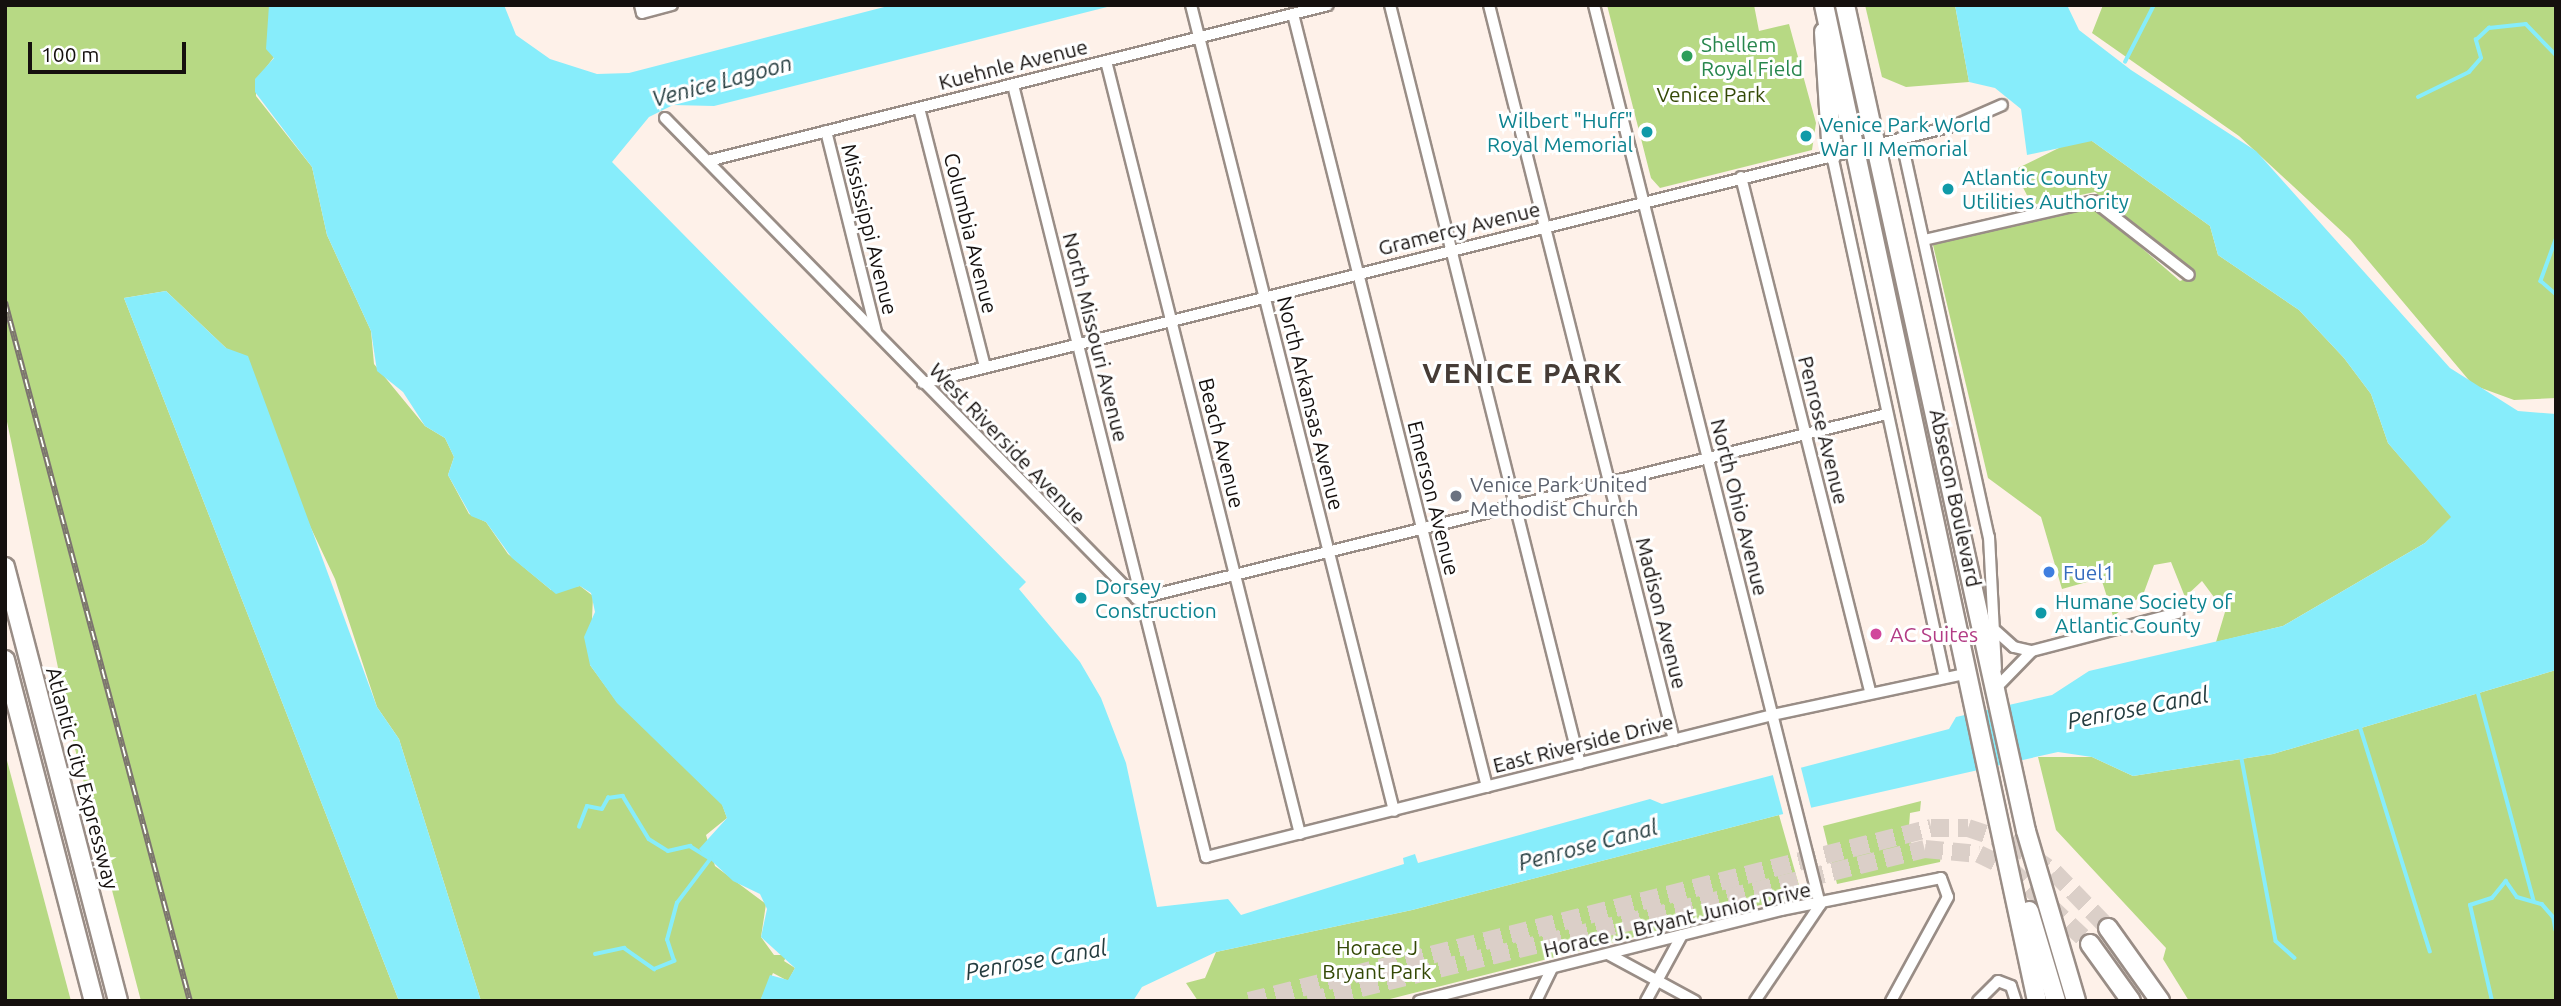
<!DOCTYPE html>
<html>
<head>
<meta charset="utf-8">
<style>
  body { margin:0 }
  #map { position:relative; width:2561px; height:1006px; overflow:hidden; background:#fef1e9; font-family:Ubuntu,sans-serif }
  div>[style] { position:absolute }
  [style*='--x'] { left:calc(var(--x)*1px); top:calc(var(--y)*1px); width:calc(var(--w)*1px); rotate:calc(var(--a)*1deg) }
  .green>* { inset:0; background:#b7d984 }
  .water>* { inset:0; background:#87edfb }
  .pier>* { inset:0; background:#fef1e9 }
  .stream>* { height:3.5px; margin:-1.75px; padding:0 1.75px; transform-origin:1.75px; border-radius:1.75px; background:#87edfb }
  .highway-tunnel>* { height:18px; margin-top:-9px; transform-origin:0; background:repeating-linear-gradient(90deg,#dbcfc8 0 18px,transparent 0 27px) }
  .roads { filter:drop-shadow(2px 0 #998d86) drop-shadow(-2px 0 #998d86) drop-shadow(0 2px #998d86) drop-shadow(0 -2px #998d86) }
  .minor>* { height:10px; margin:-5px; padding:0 5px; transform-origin:5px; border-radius:5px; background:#fff }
  .highway>* { height:18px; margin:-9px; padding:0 9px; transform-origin:9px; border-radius:9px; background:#fff }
  .rail>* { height:6px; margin-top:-3px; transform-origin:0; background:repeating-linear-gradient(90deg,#fff 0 10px,#7c746f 0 20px); box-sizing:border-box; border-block:2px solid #7c746f }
  .dots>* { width:19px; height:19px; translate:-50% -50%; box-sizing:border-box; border:4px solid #fff; border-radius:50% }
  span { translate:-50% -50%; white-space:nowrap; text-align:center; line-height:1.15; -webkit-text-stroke:6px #fff; paint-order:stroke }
  .leisure-label { font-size:21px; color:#27864d }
  .left { translate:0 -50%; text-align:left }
  .street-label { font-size:21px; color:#15100e }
  .park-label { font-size:21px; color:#344906 }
  .culture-label { font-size:21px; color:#0d838f }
  .right { translate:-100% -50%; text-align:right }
  .worship-label { font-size:21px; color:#5b616d }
  .shop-label { font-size:21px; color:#366cbe }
  .hotel-label { font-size:21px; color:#b23c85 }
  .water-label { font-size:23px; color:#253d40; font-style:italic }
  .district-label { font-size:28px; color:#463c36; font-weight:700; letter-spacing:2px }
  .frame { position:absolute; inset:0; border:7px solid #15100e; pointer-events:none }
  .scale { position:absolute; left:28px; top:42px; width:158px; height:32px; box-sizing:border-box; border:4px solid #15100e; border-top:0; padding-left:9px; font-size:21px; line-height:24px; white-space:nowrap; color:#15100e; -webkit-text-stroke:5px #fff; paint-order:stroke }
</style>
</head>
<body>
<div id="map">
  <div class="green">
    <i style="clip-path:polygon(5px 5px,269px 5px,274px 57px,256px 81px,256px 96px,312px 167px,327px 235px,371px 331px,374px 364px,425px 426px,445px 438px,454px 457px,448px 475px,469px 514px,486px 522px,508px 554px,551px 590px,580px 586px,593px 596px,590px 665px,617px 702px,722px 804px,727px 818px,706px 835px,715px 866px,766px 904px,761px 937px,774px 955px,787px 955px,784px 961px,795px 968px,788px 981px,773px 973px,760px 1001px,481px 1001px,399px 739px,377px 707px,335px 579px,226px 348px,166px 291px,124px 298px,399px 1001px,141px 1001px,74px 745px,5px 412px)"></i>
    <i style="clip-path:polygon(1607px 5px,1754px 5px,1759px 31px,1789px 24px,1816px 123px,1812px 150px,1660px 188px,1651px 178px)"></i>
    <i style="clip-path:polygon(1865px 5px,1955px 5px,1969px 82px,1906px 87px,1882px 77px)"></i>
    <i style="clip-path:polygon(2103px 5px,2556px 5px,2556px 398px,2514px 400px,2473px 385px,2350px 239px,2239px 136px,2092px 33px)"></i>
    <i style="clip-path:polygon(2073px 141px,2092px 141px,2210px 226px,2218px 255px,2299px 310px,2344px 358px,2371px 394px,2388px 443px,2452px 517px,2425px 543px,2283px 626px,2216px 642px,2225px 612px,2202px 581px,2185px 597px,2171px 562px,2154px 565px,2143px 595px,2113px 616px,2101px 578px,2062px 589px,2041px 517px,1988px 478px,1933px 245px,2093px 206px,2180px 281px,2192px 276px,2095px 192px,2032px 205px,2014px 170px)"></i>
    <i style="clip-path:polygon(2556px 670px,2556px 1001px,2189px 1001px,2163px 959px,2166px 948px,2056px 830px,2038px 757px,2092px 757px,2133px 776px,2273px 754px)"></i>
    <i style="clip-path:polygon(5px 753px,71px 1001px,5px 1001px)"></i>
    <i style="clip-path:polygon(1921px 801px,1920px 811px,1910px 813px,1908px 840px,1923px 853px,1941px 855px,1940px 862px,1837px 884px,1823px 826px)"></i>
    <i style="clip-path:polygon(1779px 815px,1800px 889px,1792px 897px,1382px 1001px,1198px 1001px,1186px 983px,1205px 978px,1216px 952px,1412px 910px)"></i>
  </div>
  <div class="water">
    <i style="clip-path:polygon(269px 5px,504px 5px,516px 35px,550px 59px,597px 74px,629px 73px,892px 5px,1115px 5px,714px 106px,673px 105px,649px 117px,612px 162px,1026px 582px,1019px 589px,1080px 662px,1101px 698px,1126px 763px,1157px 907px,1228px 899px,1241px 915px,1404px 864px,1403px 858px,1415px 854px,1418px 863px,1650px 799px,1662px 804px,1949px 729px,1956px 717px,2052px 695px,2089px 671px,2283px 626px,2425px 543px,2451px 517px,2388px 443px,2371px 394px,2344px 358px,2299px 310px,2218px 255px,2210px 226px,2092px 141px,2027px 155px,2021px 109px,1995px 88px,1969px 82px,1955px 5px,2067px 5px,2079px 30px,2131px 70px,2256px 151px,2450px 368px,2518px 411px,2556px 414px,2556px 670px,2273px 754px,2133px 776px,2092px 757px,2058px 752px,1779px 815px,1412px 910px,1216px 952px,1142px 987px,1133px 1001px,760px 1001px,770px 975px,788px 980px,795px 968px,761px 937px,767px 909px,760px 894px,733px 881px,699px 849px,727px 818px,722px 805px,617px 703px,590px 665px,584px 637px,595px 612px,591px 593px,580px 586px,556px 594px,512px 558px,486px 522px,471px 516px,448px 475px,454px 457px,445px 438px,425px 426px,403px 392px,377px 371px,371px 331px,327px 235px,312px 167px,255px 92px,255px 79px,274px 58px,266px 49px)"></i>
    <i style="clip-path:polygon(166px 291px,226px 348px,248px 356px,377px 707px,399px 739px,481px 1001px,399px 1001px,124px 298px)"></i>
  </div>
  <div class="pier">
    <i style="clip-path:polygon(1800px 764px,1812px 811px,1784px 817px,1772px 772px)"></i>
  </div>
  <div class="stream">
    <i style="--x:2125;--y:62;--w:64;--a:-63"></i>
    <i style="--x:2418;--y:97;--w:57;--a:-26.1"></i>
    <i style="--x:2469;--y:72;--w:18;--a:-49"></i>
    <i style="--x:2481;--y:58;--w:19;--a:-106"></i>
    <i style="--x:2476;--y:40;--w:18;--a:-43"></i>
    <i style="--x:2489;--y:28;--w:37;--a:-6"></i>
    <i style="--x:2526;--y:24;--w:43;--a:45.9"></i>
    <i style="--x:2556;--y:240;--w:44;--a:110.1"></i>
    <i style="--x:2541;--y:281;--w:20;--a:41"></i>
    <i style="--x:2477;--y:688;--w:220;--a:75"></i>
    <i style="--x:2360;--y:726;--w:236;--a:72.7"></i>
    <i style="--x:2242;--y:759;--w:185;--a:79.4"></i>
    <i style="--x:2276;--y:941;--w:25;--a:42"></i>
    <i style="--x:579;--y:827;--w:22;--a:-69"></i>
    <i style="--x:587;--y:806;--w:15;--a:11"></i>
    <i style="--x:602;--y:809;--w:13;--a:-61"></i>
    <i style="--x:608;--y:798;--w:15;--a:-8"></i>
    <i style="--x:623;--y:796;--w:50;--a:58.8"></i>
    <i style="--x:649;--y:839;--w:22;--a:32"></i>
    <i style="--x:668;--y:851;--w:23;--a:-13"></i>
    <i style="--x:690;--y:846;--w:22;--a:32"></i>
    <i style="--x:2554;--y:919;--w:11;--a:80"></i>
    <i style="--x:595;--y:954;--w:30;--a:-12"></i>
    <i style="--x:624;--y:948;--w:37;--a:35"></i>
    <i style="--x:654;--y:969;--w:22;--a:-22"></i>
    <i style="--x:674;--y:961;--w:22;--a:-108"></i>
    <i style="--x:667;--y:940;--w:38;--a:-75"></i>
    <i style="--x:677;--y:903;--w:56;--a:-52.9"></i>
    <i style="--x:2492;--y:1001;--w:98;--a:-102.9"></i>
    <i style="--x:2470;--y:905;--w:23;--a:-18"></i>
    <i style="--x:2492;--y:898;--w:22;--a:-51"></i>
    <i style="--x:2506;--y:881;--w:19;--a:55"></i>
    <i style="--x:2517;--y:897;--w:26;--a:16"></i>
    <i style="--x:2542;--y:904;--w:21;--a:49"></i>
  </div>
  <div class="highway-tunnel">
    <i style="--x:1249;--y:1001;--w:704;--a:-14.23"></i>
    <i style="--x:1931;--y:828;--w:37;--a:0"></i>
    <i style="--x:1968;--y:828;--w:44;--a:18.4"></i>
    <i style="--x:2010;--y:842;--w:53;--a:34.3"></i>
    <i style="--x:2054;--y:872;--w:78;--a:46"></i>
    <i style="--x:1308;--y:1001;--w:635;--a:-13.84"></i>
    <i style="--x:1925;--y:849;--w:54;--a:5.3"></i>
    <i style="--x:1979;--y:854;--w:34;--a:26"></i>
    <i style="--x:2010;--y:869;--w:110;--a:43.2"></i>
  </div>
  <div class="roads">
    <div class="minor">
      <i style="--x:640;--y:5;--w:8;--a:76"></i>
      <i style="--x:642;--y:13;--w:31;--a:-15"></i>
      <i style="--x:1191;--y:5;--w:831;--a:75.86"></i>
      <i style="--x:1390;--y:5;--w:782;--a:75.95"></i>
      <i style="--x:1489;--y:5;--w:758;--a:75.87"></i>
      <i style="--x:1594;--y:5;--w:928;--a:75.9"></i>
      <i style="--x:1820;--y:905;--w:116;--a:124.1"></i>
      <i style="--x:1293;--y:14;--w:797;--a:75.91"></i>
      <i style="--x:1106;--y:61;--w:797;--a:75.91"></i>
      <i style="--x:1013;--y:85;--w:796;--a:75.96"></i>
      <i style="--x:1206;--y:857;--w:584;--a:-14.08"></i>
      <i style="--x:1772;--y:715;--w:202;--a:-12"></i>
      <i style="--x:919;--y:108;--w:267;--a:75.7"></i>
      <i style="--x:665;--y:118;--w:674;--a:45.54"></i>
      <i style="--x:1137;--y:599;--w:772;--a:-13.86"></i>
      <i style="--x:826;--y:131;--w:207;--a:76"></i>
      <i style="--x:1901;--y:138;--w:409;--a:77.6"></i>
      <i style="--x:1989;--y:537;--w:132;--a:87"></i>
      <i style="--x:1832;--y:155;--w:531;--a:77.82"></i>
      <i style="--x:708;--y:161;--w:639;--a:-14.12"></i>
      <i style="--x:1741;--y:177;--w:530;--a:75.91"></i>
      <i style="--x:1924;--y:240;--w:174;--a:-12.9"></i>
      <i style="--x:2094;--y:201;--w:120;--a:37.9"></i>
      <i style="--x:923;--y:383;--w:1065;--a:-14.02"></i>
      <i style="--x:1956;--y:125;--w:50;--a:-23.5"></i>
      <i style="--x:1996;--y:631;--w:24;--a:42"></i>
      <i style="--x:2014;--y:647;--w:18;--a:13"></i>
      <i style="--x:1995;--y:689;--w:53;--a:-45.8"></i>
      <i style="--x:2032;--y:651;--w:151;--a:-14.6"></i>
      <i style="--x:1608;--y:954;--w:99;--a:28.4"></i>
      <i style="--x:1419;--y:1001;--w:373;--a:-14.1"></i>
      <i style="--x:1781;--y:910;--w:163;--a:-11.3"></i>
      <i style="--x:1941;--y:878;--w:20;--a:70"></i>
      <i style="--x:1948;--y:897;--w:119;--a:118.7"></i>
      <i style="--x:1536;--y:1001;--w:37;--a:-64"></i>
      <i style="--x:1646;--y:1001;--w:75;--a:-61.4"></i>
      <i style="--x:1978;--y:1001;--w:28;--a:-45"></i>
      <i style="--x:1998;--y:981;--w:14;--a:21"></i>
      <i style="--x:2011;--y:986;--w:16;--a:72"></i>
    </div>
    <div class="highway">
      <i style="--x:1824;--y:5;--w:1019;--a:77.93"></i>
      <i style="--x:1845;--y:5;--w:846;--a:77.64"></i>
      <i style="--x:2026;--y:831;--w:177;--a:73.6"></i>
      <i style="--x:1824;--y:32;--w:123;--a:86.3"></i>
      <i style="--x:5;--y:567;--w:448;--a:75.4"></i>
      <i style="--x:5;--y:660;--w:352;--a:75.4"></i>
      <i style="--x:2029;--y:911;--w:94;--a:73.3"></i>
      <i style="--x:2108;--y:928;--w:90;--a:54.5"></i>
      <i style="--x:2090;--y:944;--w:70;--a:54.3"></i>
    </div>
  </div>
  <div class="rail">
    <i style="--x:5;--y:302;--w:723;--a:75.18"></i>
  </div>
  <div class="dots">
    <i style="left:1687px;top:56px;background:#2e9e5b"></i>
    <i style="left:1647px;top:132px;background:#0f9aa8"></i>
    <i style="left:1806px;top:136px;background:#0f9aa8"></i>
    <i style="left:1948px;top:189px;background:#0f9aa8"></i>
    <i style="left:1456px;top:496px;background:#6b7280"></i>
    <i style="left:2049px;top:572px;background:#3f7fe0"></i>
    <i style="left:1081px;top:598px;background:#0f9aa8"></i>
    <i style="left:2041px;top:613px;background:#0f9aa8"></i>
    <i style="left:1876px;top:634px;background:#d1479c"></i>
  </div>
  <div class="leisure-label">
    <span class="left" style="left:1701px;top:56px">Shellem<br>Royal Field</span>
  </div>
  <div class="street-label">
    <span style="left:1013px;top:64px;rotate:-14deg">Kuehnle Avenue</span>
    <span style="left:1459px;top:228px;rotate:-14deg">Gramercy Avenue</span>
    <span style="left:870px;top:229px;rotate:76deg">Mississippi Avenue</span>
    <span style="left:971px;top:233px;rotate:76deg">Columbia Avenue</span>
    <span style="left:1096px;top:337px;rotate:76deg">North Missouri Avenue</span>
    <span style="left:1311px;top:403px;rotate:76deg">North Arkansas Avenue</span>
    <span style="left:1824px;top:430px;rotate:76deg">Penrose Avenue</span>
    <span style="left:1008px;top:443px;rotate:46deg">West Riverside Avenue</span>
    <span style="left:1222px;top:443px;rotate:76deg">Beach Avenue</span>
    <span style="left:1434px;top:498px;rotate:76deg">Emerson Avenue</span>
    <span style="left:1956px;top:498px;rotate:78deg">Absecon Boulevard</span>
    <span style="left:1740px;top:507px;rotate:76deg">North Ohio Avenue</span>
    <span style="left:1662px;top:613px;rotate:76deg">Madison Avenue</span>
    <span style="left:1583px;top:743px;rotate:-14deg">East Riverside Drive</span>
    <span style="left:83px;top:778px;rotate:75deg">Atlantic City Expressway</span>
    <span style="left:1677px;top:919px;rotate:-13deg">Horace J. Bryant Junior Drive</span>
  </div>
  <div class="park-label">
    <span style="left:1711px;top:94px">Venice Park</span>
    <span style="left:1377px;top:959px">Horace J<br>Bryant Park</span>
  </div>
  <div class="culture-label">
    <span class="right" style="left:1633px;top:132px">Wilbert "Huff"<br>Royal Memorial</span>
    <span class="left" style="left:1820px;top:136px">Venice Park World<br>War II Memorial</span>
    <span class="left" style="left:1962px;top:189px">Atlantic County<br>Utilities Authority</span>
    <span class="left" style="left:1095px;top:598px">Dorsey<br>Construction</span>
    <span class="left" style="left:2055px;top:613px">Humane Society of<br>Atlantic County</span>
  </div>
  <div class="worship-label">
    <span class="left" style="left:1470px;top:496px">Venice Park United<br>Methodist Church</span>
  </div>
  <div class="shop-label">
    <span class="left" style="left:2063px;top:572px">Fuel1</span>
  </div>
  <div class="hotel-label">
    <span class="left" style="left:1890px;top:634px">AC Suites</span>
  </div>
  <div class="water-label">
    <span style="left:722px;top:81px;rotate:-15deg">Venice Lagoon</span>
    <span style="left:2138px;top:708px;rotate:-11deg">Penrose Canal</span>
    <span style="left:1588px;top:845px;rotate:-15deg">Penrose Canal</span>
    <span style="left:1036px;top:960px;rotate:-10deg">Penrose Canal</span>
  </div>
  <div class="district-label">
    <span style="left:1523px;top:373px">VENICE PARK</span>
  </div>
  <div class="frame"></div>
  <div class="scale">100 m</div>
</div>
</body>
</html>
